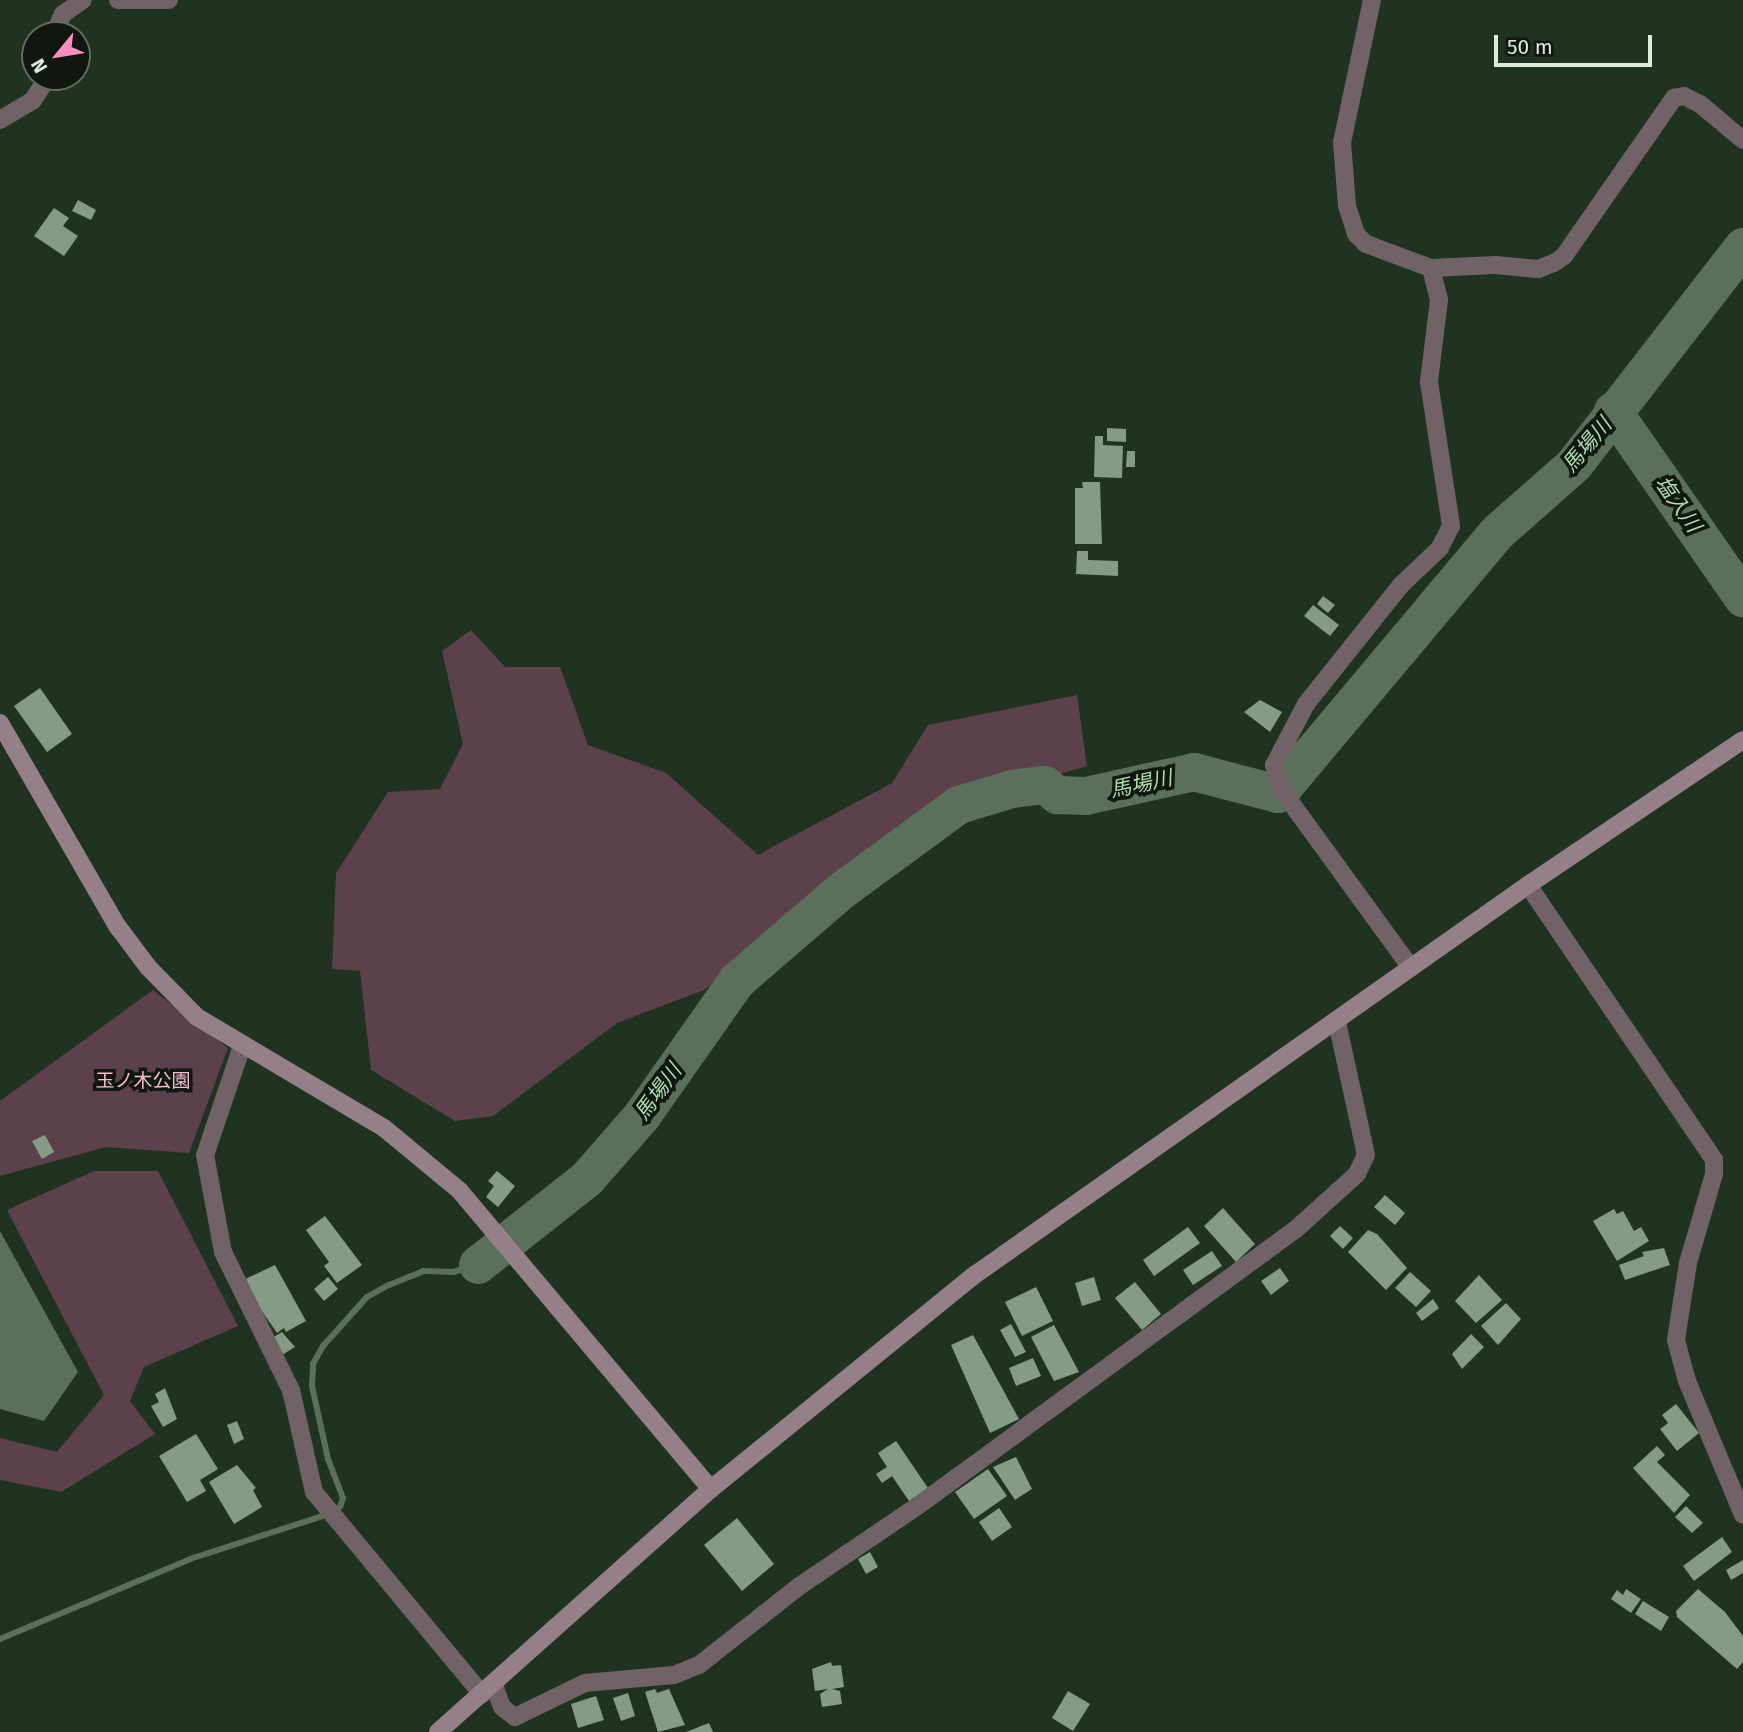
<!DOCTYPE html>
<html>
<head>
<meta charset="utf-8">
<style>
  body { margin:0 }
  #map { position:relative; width:1743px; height:1732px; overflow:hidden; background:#203220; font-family:"Fira Sans","Noto Sans JP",sans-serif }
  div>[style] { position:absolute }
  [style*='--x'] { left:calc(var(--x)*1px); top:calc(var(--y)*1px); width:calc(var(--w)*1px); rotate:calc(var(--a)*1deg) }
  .green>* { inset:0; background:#5c414c }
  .water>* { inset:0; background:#5a705a }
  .stream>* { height:6px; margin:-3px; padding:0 3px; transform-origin:3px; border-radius:3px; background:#5a705a }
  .river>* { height:38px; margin:-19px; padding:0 19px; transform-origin:19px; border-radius:19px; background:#5a705a }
  .building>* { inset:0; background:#849c84 }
  .street>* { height:18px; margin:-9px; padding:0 9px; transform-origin:9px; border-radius:9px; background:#706267 }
  .secondary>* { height:18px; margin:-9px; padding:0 9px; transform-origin:9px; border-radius:9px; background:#957f88 }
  span { translate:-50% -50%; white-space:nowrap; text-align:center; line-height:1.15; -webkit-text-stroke:7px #0f170f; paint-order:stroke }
  .park-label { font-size:19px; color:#f7bcd3 }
  .water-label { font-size:21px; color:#b0dbb0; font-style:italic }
  .north { position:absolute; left:21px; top:21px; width:70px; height:70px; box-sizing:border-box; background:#0f170f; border:2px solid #626b62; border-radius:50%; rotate:240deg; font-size:19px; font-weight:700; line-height:28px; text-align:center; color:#dfeade }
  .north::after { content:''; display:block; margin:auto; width:24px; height:32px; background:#fd8ebf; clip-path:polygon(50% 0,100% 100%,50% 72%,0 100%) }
  .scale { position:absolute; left:1494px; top:35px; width:158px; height:32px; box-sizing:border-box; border:4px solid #dfeade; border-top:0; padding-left:9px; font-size:21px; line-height:24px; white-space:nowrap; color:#dfeade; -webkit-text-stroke:5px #0f170f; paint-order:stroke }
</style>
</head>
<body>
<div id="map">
  <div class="green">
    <i style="clip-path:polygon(471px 630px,505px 667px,560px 667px,588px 745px,666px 773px,758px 855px,892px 783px,928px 725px,1077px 695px,1087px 766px,941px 809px,802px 905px,704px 990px,617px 1023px,493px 1116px,455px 1121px,371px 1070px,360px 971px,332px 969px,336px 873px,388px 792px,440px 789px,463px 744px,442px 651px)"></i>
    <i style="clip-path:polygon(153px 990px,228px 1048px,189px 1153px,106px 1147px,0 1176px,0 1101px)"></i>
    <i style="clip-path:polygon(94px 1171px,158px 1171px,238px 1326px,144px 1367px,130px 1401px,155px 1434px,61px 1492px,0 1480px,0 1438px,57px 1452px,104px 1395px,7px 1210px)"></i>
  </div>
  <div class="water">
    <i style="clip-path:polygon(0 1231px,78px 1372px,44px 1421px,0 1409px)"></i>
  </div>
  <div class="stream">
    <i style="--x:340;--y:1507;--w:9;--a:-72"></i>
    <i style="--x:343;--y:1498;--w:42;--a:-111"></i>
    <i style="--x:328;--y:1459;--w:75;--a:-102.4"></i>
    <i style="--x:312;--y:1386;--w:22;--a:-87"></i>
    <i style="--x:313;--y:1364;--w:21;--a:-61"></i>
    <i style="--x:323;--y:1346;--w:66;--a:-48.1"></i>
    <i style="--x:367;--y:1297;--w:25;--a:-29"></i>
    <i style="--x:389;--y:1285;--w:37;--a:-22"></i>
    <i style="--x:423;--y:1271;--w:30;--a:2"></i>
    <i style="--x:453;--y:1272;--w:26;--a:-16"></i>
    <i style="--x:0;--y:1639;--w:206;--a:-22.8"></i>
    <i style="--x:190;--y:1559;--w:139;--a:-18"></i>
  </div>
  <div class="river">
    <i style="--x:1613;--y:411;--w:228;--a:55.2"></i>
    <i style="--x:478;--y:1265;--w:139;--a:-38.3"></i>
    <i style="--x:587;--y:1179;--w:84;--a:-48.9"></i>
    <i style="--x:642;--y:1116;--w:165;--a:-54.9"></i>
    <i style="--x:737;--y:981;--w:136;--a:-40.8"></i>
    <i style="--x:840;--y:892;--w:147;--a:-36.2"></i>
    <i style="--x:959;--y:805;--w:55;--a:-16.8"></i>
    <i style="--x:1012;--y:789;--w:33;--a:-7"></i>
    <i style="--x:1045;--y:785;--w:16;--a:40"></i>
    <i style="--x:1057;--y:795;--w:29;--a:2"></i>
    <i style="--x:1086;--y:796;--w:111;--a:-12.5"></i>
    <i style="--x:1194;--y:772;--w:87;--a:14.7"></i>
    <i style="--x:1278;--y:794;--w:342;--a:-50"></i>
    <i style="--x:1498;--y:532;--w:101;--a:-41.4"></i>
    <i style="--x:1574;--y:465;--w:276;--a:-52.2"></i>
  </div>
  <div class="building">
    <i style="clip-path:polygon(78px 200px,96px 210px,91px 220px,72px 211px)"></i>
    <i style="clip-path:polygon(54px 208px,69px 218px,63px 226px,78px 236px,64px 256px,34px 236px)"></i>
    <i style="clip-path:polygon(1107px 428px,1126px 429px,1126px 442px,1107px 441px)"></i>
    <i style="clip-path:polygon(1095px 436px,1103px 436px,1103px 445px,1123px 446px,1122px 478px,1094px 477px)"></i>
    <i style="clip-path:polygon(1127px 451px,1135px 451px,1135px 467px,1126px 467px)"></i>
    <i style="clip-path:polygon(1082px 482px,1100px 482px,1102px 544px,1075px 544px,1075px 488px,1083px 488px)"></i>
    <i style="clip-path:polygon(1077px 551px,1088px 551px,1088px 560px,1118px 561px,1118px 576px,1076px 574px)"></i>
    <i style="clip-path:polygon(1323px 596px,1335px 605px,1328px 613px,1317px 604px)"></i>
    <i style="clip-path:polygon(1313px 605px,1339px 625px,1330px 636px,1304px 616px)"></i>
    <i style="clip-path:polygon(40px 688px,72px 734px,47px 752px,14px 706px)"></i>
    <i style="clip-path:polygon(1260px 700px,1282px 712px,1270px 732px,1244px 712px)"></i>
    <i style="clip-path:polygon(45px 1135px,54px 1152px,42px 1159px,32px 1141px)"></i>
    <i style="clip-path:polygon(497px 1171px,515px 1186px,498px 1207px,486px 1197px,494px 1186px,488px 1181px)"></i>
    <i style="clip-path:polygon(1385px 1195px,1405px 1213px,1395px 1225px,1374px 1207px)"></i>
    <i style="clip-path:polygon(1223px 1208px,1255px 1244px,1236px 1262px,1204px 1226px)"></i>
    <i style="clip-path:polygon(1614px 1209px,1617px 1214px,1623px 1211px,1634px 1231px,1641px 1227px,1649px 1241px,1617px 1261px,1593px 1221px)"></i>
    <i style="clip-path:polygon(325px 1216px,362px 1265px,337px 1283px,324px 1266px,329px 1262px,306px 1230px)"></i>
    <i style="clip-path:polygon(1340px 1226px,1353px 1238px,1343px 1249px,1330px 1236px)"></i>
    <i style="clip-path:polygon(1188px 1227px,1200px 1243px,1154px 1276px,1143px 1260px)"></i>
    <i style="clip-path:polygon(1368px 1230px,1377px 1234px,1407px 1268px,1386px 1290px,1348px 1252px)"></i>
    <i style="clip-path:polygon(1664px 1248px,1670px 1265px,1625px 1280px,1619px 1265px,1644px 1256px,1642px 1252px)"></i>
    <i style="clip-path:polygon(1212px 1251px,1222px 1266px,1193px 1285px,1183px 1270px)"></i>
    <i style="clip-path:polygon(275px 1265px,306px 1321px,286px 1332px,284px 1328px,277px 1333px,241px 1281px)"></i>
    <i style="clip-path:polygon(1280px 1268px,1289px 1281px,1271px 1295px,1261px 1281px)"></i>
    <i style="clip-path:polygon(1410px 1272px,1431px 1291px,1416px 1307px,1395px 1288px)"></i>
    <i style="clip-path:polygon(1479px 1275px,1502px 1300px,1476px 1323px,1455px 1301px)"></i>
    <i style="clip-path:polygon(328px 1277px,338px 1289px,324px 1301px,314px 1289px)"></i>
    <i style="clip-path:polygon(1094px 1277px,1101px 1300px,1082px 1306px,1075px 1283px)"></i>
    <i style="clip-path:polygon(1135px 1282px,1161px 1314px,1142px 1330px,1115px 1298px)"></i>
    <i style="clip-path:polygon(1036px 1287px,1053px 1321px,1022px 1336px,1005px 1302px)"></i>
    <i style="clip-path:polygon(1433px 1299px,1439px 1308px,1422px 1321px,1416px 1313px)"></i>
    <i style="clip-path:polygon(1506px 1303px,1521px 1319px,1498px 1345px,1481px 1326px)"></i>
    <i style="clip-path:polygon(1011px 1324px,1026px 1352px,1015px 1357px,1000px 1330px)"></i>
    <i style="clip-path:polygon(1054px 1325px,1079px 1372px,1054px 1381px,1031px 1337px)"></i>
    <i style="clip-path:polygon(282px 1332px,295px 1347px,282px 1355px,272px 1338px)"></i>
    <i style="clip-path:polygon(1471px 1334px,1484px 1347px,1462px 1369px,1452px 1354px)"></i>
    <i style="clip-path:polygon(973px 1335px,1019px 1419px,990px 1433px,951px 1345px)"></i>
    <i style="clip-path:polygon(1033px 1358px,1041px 1376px,1016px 1386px,1009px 1368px)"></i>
    <i style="clip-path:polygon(165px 1388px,177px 1419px,163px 1427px,151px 1406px,159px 1402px,155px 1394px)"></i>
    <i style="clip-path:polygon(1676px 1404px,1699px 1433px,1677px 1451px,1660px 1429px,1668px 1423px,1662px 1415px)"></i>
    <i style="clip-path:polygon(237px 1421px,244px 1439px,234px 1444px,227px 1425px)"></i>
    <i style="clip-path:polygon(196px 1434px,218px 1469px,200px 1480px,206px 1491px,187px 1502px,159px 1456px)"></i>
    <i style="clip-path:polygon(896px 1441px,928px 1488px,909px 1501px,892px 1476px,882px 1483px,876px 1474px,887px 1467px,878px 1453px)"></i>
    <i style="clip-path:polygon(1657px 1446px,1665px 1455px,1657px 1462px,1690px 1495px,1674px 1513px,1633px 1468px)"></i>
    <i style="clip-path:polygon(1016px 1457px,1032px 1489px,1015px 1500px,993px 1467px)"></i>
    <i style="clip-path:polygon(237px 1465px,256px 1488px,253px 1490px,262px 1507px,234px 1524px,209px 1482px)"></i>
    <i style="clip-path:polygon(988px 1469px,1007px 1496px,974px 1519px,955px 1492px)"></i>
    <i style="clip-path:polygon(1686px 1506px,1703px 1523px,1692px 1533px,1675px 1517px)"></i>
    <i style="clip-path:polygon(999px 1508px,1012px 1527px,992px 1541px,979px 1522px)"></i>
    <i style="clip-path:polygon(737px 1518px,774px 1564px,742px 1591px,704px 1545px)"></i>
    <i style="clip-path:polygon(1722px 1537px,1732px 1552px,1694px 1581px,1683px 1566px)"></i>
    <i style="clip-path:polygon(870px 1552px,878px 1567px,866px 1574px,858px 1559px)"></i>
    <i style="clip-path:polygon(1743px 1560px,1743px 1573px,1731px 1580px,1726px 1570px)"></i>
    <i style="clip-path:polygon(1626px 1589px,1641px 1599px,1631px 1613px,1611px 1599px,1617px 1590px,1623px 1595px)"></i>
    <i style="clip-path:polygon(1698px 1589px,1725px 1612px,1743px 1636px,1743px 1662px,1737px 1669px,1677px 1617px,1676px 1611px)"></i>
    <i style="clip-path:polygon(1643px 1601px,1669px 1617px,1661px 1631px,1635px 1614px)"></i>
    <i style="clip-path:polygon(831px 1662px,832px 1666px,841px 1665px,844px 1687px,832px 1689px,840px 1691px,842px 1704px,822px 1707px,820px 1694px,828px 1689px,815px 1691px,812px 1669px)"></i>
    <i style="clip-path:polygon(655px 1689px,657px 1693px,669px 1689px,685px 1725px,658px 1732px,645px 1692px)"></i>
    <i style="clip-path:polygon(1068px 1691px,1090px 1704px,1073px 1731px,1052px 1718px)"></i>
    <i style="clip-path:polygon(628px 1693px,635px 1716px,621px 1721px,613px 1698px)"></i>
    <i style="clip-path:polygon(596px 1696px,604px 1720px,578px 1728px,571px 1704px)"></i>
    <i style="clip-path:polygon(709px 1723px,713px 1732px,686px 1732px)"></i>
  </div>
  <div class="street">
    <i style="--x:118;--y:0;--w:51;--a:0"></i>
    <i style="--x:1372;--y:0;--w:145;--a:101.9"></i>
    <i style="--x:1342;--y:142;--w:64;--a:85.5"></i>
    <i style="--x:1347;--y:206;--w:29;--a:72"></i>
    <i style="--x:1356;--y:234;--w:14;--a:45"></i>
    <i style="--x:1366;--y:244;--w:69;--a:20.3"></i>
    <i style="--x:1431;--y:268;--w:33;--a:76"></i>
    <i style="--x:1439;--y:300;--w:83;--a:97"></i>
    <i style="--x:1429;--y:382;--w:146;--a:81.3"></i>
    <i style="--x:1451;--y:526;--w:25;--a:117"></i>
    <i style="--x:1440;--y:548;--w:54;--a:136.5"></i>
    <i style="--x:1401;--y:585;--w:152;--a:128.6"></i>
    <i style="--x:1306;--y:704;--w:69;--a:117.7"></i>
    <i style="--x:1274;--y:765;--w:25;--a:74"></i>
    <i style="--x:1281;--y:789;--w:221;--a:54"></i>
    <i style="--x:54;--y:35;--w:23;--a:-67"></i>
    <i style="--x:63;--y:14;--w:24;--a:-35"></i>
    <i style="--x:0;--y:120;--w:39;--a:-31"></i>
    <i style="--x:33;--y:100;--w:27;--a:-57"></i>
    <i style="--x:1431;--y:268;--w:64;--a:-2.7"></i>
    <i style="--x:1495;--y:265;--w:43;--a:5.3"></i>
    <i style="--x:1538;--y:269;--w:17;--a:-21"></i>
    <i style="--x:1554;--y:263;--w:12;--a:-35"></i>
    <i style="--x:1564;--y:256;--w:193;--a:-55.2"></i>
    <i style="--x:1674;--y:98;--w:10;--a:-11"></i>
    <i style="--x:1684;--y:96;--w:18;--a:27"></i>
    <i style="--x:1700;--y:104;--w:56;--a:39.9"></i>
    <i style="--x:1528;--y:885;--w:332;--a:55.9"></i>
    <i style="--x:1714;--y:1160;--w:14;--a:90"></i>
    <i style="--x:1714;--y:1174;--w:93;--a:106.3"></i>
    <i style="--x:1688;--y:1263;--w:78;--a:98.9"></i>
    <i style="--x:1676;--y:1340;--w:42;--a:75"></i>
    <i style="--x:1687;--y:1381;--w:145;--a:67.3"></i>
    <i style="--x:242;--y:1046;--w:115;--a:108.7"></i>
    <i style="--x:205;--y:1155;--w:99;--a:79.5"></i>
    <i style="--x:223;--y:1252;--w:154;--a:63.8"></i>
    <i style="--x:291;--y:1390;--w:105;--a:77.3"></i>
    <i style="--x:314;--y:1492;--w:263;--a:50.3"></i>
    <i style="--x:494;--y:1685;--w:23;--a:70"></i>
    <i style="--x:502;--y:1707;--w:16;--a:38"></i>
    <i style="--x:515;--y:1717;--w:78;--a:-25.9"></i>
    <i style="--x:585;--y:1683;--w:89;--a:-5.1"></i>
    <i style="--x:674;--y:1675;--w:27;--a:-22"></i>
    <i style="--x:699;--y:1665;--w:126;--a:-38.2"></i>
    <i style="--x:798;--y:1587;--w:146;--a:-34.1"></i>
    <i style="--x:919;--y:1505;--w:466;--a:-36.2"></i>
    <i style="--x:1295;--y:1230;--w:84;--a:-42.1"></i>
    <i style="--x:1357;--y:1174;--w:21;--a:-65"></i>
    <i style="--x:1366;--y:1155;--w:136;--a:-102.3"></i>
  </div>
  <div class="secondary">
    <i style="--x:0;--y:723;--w:236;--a:60"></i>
    <i style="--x:118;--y:927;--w:50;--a:53.1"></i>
    <i style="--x:148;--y:967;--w:70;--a:45.6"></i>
    <i style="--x:197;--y:1017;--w:217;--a:30.7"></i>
    <i style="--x:384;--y:1128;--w:97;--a:39.6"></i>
    <i style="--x:459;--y:1190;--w:391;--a:49.9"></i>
    <i style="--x:438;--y:1732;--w:365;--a:-41.7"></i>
    <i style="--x:711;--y:1489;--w:341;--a:-39.1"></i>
    <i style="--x:976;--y:1274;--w:675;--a:-35.17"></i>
    <i style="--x:1528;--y:885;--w:259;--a:-34"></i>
  </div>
  <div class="park-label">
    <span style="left:143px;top:1081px">玉ノ木公園</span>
  </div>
  <div class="water-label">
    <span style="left:1587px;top:445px;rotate:-50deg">馬場川</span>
    <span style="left:1678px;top:504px;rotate:55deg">塩入川</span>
    <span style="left:1141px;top:784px;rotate:-12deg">馬場川</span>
    <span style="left:658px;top:1092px;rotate:-54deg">馬場川</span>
  </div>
  <div class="north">N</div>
  <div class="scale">50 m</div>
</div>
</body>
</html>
